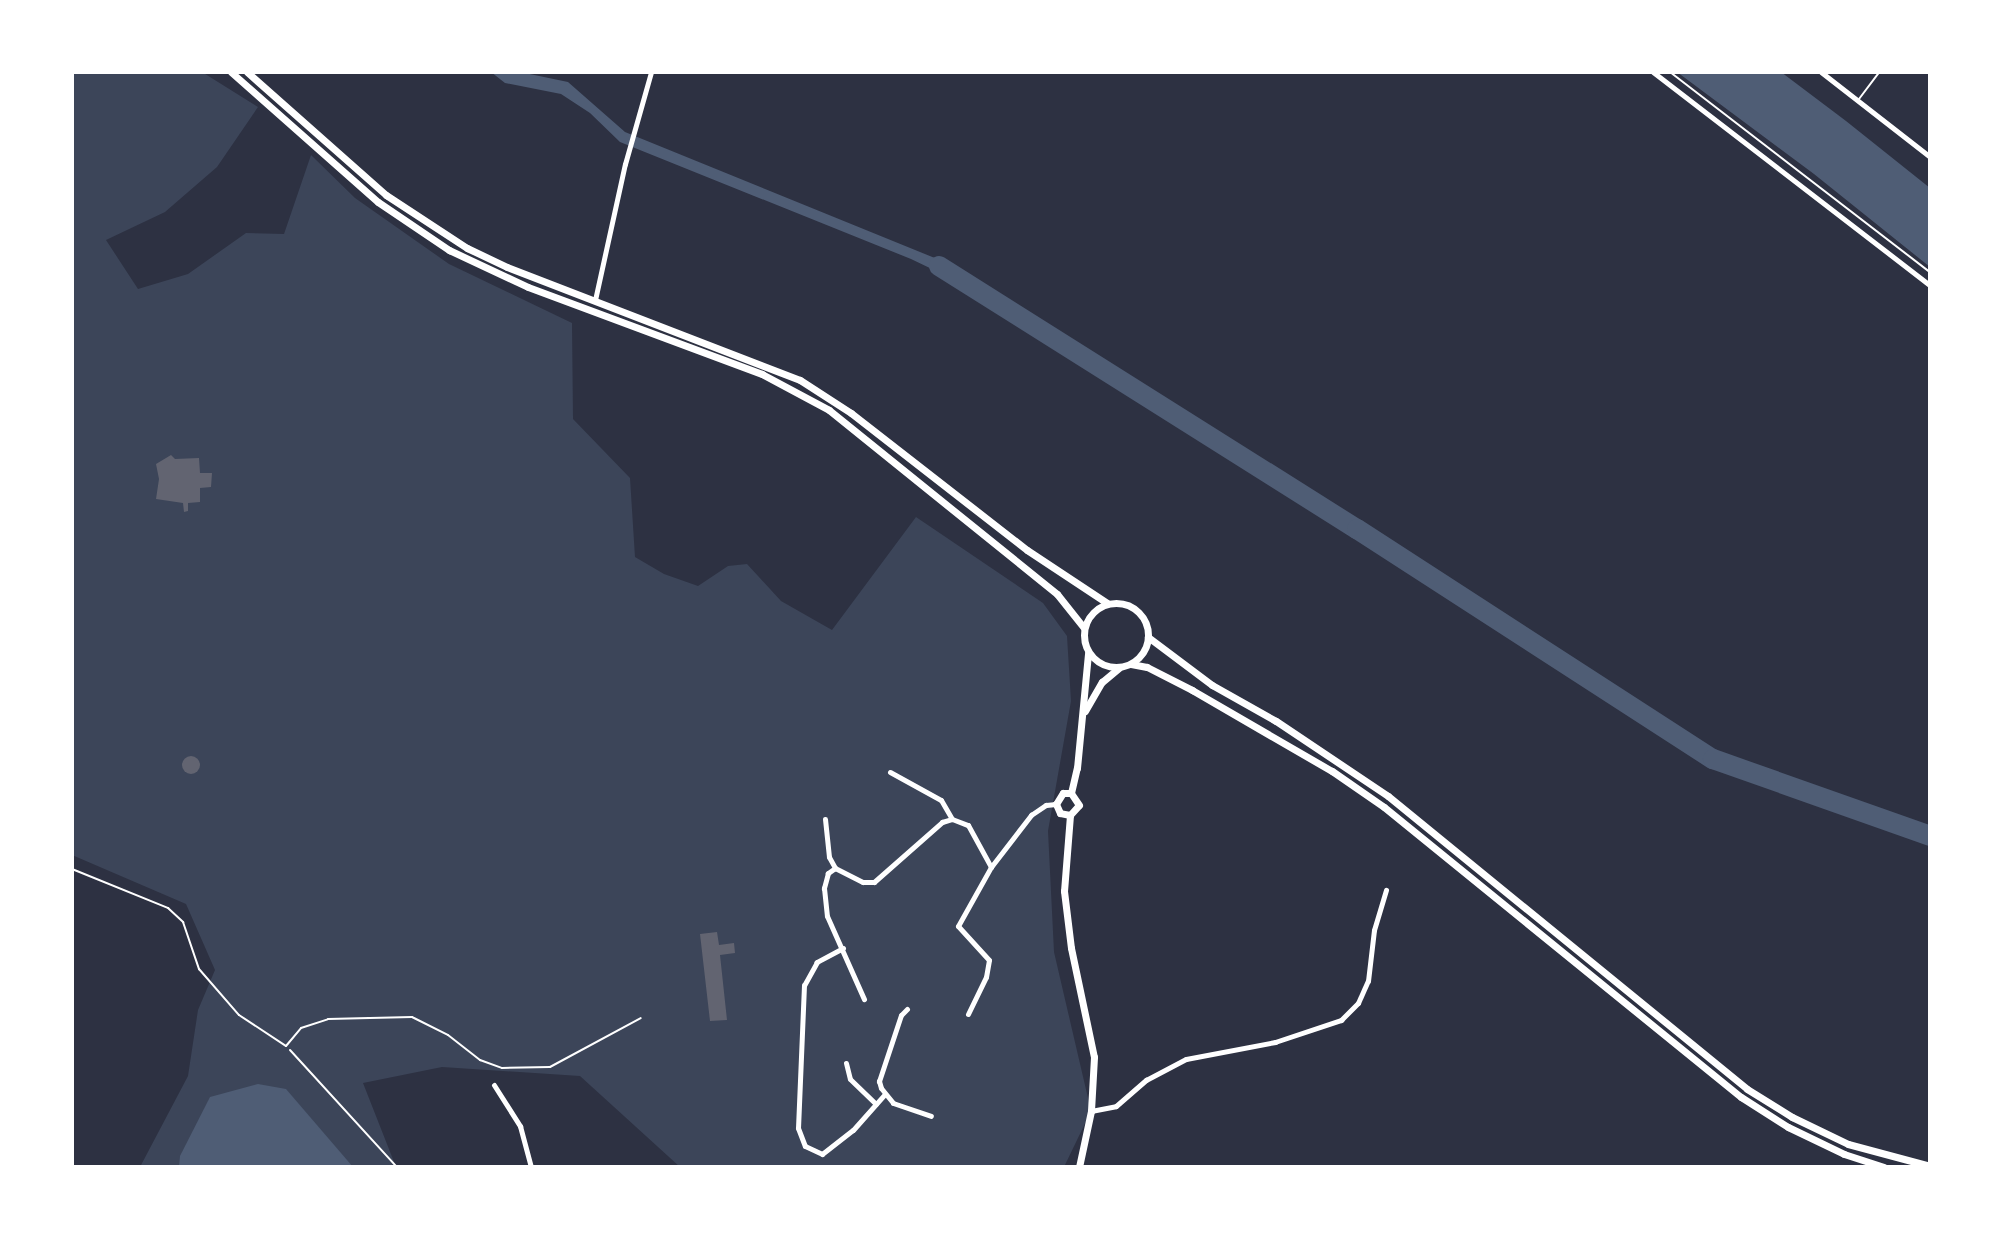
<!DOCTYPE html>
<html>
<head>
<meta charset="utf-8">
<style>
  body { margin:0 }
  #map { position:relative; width:2002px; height:1239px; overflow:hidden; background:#2d3142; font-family:Arial,sans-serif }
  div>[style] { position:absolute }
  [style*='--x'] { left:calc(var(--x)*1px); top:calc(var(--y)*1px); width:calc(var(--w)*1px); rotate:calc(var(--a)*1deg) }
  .green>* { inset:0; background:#3c4559 }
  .water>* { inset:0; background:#4f5d75 }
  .river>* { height:20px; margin:-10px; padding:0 10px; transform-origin:10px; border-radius:10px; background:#4f5d75 }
  .building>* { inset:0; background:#626471 }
  .round { border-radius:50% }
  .path>* { height:2px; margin:-1px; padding:0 1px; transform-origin:1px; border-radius:1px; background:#fff }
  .service>* { height:2px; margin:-1px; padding:0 1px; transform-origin:1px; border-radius:1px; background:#fff }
  .minor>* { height:5px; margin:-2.5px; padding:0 2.5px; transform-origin:2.5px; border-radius:2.5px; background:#fff }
  .secondary>* { height:7px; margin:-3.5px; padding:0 3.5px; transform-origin:3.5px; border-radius:3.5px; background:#fff }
  .secondary>.ring { margin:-3.5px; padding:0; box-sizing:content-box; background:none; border:7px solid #fff; border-radius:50% }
  span { translate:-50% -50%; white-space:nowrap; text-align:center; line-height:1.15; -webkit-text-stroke:6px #fff; paint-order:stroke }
  .frame { position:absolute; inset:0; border:74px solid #fff; pointer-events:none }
</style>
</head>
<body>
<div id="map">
  <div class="green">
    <i style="clip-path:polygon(72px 72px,202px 72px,258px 107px,217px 167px,165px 212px,106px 240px,138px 289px,188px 274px,246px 233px,284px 234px,311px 155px,355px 198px,449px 264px,572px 323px,573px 419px,630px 478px,635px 557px,664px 574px,698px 586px,728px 566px,747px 564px,781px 601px,832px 630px,916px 517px,1043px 603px,1067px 636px,1071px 701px,1048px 831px,1054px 952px,1091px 1111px,1064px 1167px,680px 1167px,580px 1076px,442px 1067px,363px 1083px,396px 1167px,140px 1167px,188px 1076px,198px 1010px,215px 970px,186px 904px,72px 855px)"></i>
  </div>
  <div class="water">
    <i style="clip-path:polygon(491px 72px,520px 72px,568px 82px,625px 132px,952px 265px,963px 277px,959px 282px,911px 259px,620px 142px,590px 113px,561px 94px,505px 83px)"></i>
    <i style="clip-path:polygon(1677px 72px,1781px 72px,1846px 121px,1930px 188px,1930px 267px,1814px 174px)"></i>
    <i style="clip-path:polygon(258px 1084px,286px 1089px,353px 1167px,179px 1167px,180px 1156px,210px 1097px)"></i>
  </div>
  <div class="river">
    <i style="--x:939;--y:266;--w:494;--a:32.2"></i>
    <i style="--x:1357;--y:529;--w:424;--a:32.9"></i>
    <i style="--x:1713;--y:759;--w:230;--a:19.5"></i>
  </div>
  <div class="building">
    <i style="clip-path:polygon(171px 455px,175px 459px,199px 458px,200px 473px,212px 473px,211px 487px,200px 488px,200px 502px,188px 503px,188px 511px,184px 512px,183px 503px,156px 499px,159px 479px,156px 464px)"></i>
    <i class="round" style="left:182px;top:756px;width:18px;height:18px"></i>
    <i style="clip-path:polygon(717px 932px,719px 945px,734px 943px,735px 953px,720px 955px,727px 1020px,710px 1021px,700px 934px)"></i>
  </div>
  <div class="path">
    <i style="--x:1670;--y:72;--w:328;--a:37.6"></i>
    <i style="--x:290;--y:1050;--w:159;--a:47.6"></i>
  </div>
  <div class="service">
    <i style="--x:1859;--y:99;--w:34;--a:-53"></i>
    <i style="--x:72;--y:869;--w:104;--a:22.1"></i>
    <i style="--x:168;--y:908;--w:21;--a:43"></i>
    <i style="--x:183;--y:922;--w:50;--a:71.2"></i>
    <i style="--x:199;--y:969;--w:61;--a:49"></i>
    <i style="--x:239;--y:1015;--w:56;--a:33.4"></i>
    <i style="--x:286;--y:1046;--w:23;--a:-50"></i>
    <i style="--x:301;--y:1028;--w:28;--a:-18"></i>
    <i style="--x:328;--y:1019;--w:84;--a:-1.4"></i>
    <i style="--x:412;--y:1017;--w:40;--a:26.6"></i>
    <i style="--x:448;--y:1035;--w:41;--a:38"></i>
    <i style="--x:480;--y:1060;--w:23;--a:20"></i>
    <i style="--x:502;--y:1068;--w:48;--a:-1.2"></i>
    <i style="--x:550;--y:1067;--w:103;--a:-28.3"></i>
  </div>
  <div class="minor">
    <i style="--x:1653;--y:72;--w:349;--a:37.6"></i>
    <i style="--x:1821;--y:72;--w:138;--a:37.9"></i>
    <i style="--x:595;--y:300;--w:139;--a:-77.6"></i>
    <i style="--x:625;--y:164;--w:96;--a:-74.2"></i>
    <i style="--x:890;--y:772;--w:58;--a:28.8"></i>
    <i style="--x:941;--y:800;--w:22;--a:60"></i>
    <i style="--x:825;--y:819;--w:38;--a:84"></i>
    <i style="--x:829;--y:857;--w:13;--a:61"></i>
    <i style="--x:835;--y:868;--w:31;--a:27"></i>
    <i style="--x:863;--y:882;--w:11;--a:0"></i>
    <i style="--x:874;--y:882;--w:91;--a:-41.4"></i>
    <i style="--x:942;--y:822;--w:10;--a:-17"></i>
    <i style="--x:952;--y:819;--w:17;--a:21"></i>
    <i style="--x:968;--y:825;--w:48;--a:61.3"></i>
    <i style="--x:835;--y:868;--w:9;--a:144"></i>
    <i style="--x:828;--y:873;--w:16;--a:105"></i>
    <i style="--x:824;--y:888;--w:28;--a:84"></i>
    <i style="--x:827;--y:916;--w:91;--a:66"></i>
    <i style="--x:843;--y:948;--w:30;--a:152"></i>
    <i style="--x:817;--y:962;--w:26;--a:119"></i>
    <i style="--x:804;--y:985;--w:143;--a:92.4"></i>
    <i style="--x:798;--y:1128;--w:19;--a:69"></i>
    <i style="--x:805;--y:1146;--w:19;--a:25"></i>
    <i style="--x:822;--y:1154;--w:39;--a:-38"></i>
    <i style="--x:853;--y:1130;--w:47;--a:-48.5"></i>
    <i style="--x:907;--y:1009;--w:8;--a:135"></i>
    <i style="--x:901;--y:1015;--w:70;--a:108.4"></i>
    <i style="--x:879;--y:1081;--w:7;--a:74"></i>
    <i style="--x:881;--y:1088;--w:19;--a:51"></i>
    <i style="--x:893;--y:1103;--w:40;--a:18.9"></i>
    <i style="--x:968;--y:1014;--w:41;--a:-64.1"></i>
    <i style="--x:986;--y:977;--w:17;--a:-80"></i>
    <i style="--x:989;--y:960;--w:46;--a:-132.4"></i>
    <i style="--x:958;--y:926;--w:68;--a:-60.8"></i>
    <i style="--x:991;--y:867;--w:66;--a:-52.4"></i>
    <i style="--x:1031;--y:815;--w:18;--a:-34"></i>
    <i style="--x:1046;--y:805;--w:10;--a:-6"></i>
    <i style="--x:846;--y:1063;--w:16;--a:76"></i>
    <i style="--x:850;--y:1079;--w:36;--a:44"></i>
    <i style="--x:494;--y:1085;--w:49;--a:57.6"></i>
    <i style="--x:520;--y:1126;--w:42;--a:75"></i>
    <i style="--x:1091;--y:1111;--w:25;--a:-11"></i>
    <i style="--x:1116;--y:1106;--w:40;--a:-41"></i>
    <i style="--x:1146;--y:1080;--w:45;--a:-27.7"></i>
    <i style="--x:1186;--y:1059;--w:91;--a:-10.8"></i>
    <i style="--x:1275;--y:1042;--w:70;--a:-18.4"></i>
    <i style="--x:1341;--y:1020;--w:24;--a:-45"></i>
    <i style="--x:1358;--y:1003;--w:24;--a:-66"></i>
    <i style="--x:1368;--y:981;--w:51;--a:-83.3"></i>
    <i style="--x:1374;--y:930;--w:42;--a:-73.3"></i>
  </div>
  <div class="secondary">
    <i style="--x:231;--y:72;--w:196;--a:41.5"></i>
    <i style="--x:378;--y:202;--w:86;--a:34.1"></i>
    <i style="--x:449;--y:250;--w:87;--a:25.1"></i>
    <i style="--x:528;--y:287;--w:250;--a:20.4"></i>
    <i style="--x:762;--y:374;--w:76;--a:28.2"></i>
    <i style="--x:829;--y:410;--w:293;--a:38.9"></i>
    <i style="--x:1057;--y:594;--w:43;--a:51.5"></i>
    <i style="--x:247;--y:72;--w:186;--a:41.5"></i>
    <i style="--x:386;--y:195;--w:97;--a:33.2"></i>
    <i style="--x:467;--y:248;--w:44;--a:25.4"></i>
    <i style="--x:507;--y:267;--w:314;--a:21.1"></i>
    <i style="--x:800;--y:380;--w:61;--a:32.9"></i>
    <i style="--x:851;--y:413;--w:223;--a:37.9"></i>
    <i style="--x:1027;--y:550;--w:96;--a:33.5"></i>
    <i class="ring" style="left:1084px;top:603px;width:57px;height:57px"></i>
    <i style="--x:1148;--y:637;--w:80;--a:36.9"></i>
    <i style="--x:1212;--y:685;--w:73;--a:29.4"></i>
    <i style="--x:1276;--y:721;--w:135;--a:33.8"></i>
    <i style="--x:1388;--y:796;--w:463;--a:39.2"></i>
    <i style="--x:1747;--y:1089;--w:53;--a:31.9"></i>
    <i style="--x:1792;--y:1117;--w:62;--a:25.7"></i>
    <i style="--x:1848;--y:1144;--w:85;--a:15"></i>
    <i style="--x:1131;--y:664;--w:16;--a:11"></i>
    <i style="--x:1147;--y:667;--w:51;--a:27.1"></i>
    <i style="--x:1192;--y:690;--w:162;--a:30.1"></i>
    <i style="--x:1332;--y:771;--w:63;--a:34.7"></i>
    <i style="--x:1384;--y:807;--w:460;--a:39.1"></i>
    <i style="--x:1741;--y:1097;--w:56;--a:32.6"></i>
    <i style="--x:1788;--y:1127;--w:62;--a:25.7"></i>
    <i style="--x:1844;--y:1154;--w:42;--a:18"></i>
    <i style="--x:1085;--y:711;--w:34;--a:-60"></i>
    <i style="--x:1102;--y:682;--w:23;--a:-40"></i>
    <i style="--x:1071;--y:793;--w:26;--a:-77"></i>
    <i style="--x:1077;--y:768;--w:116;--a:-84.5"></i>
    <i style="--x:1070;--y:815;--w:76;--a:94.5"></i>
    <i style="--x:1064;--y:891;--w:57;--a:83"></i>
    <i style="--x:1071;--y:948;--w:111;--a:78.1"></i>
    <i style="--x:1094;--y:1057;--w:54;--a:93.2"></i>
    <i style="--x:1091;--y:1111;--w:57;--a:102.1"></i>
    <i style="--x:1070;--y:815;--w:10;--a:-169"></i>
    <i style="--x:1060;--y:813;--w:10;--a:-114"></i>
    <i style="--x:1056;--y:804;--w:13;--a:-58"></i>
    <i style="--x:1063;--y:793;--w:8;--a:0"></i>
    <i style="--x:1070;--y:815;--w:13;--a:-48"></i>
    <i style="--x:1079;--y:805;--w:14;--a:-124"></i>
  </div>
  <div class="frame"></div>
</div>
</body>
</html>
